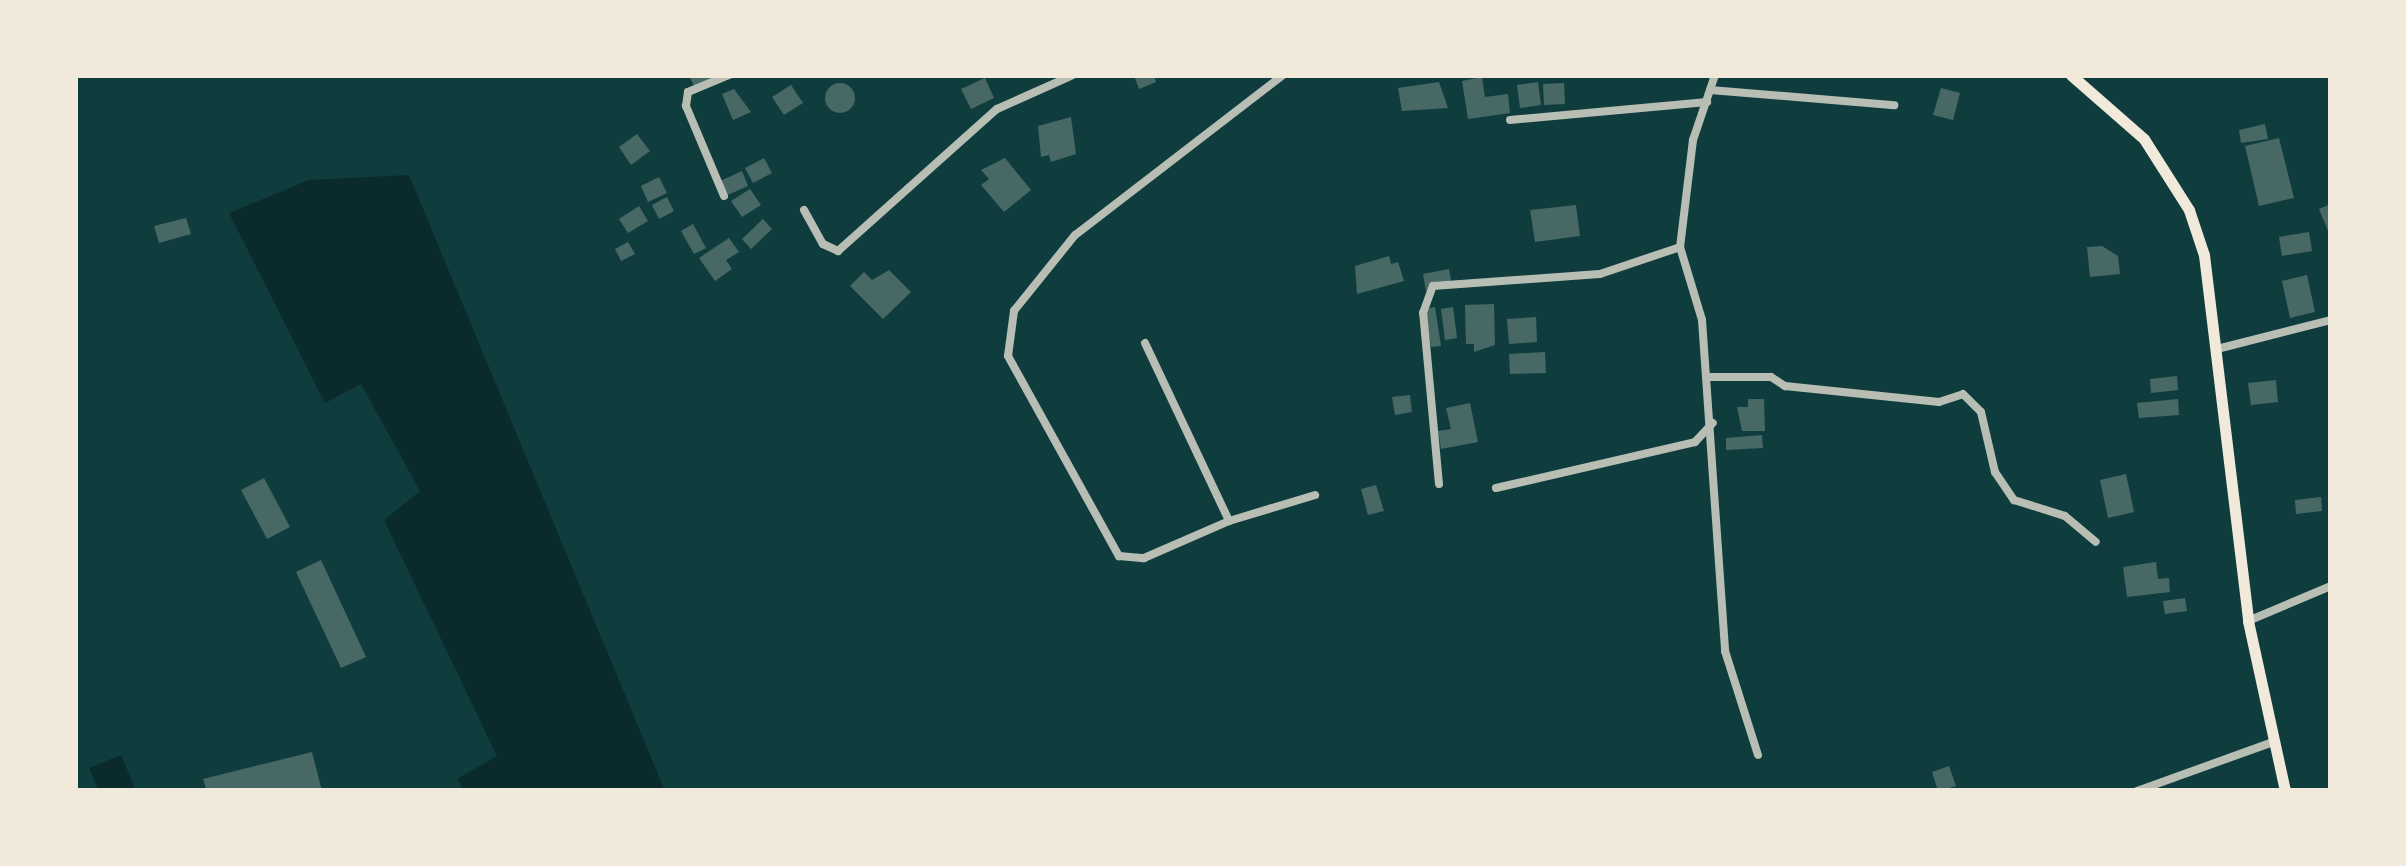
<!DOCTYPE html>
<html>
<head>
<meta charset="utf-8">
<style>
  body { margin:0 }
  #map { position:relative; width:2406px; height:866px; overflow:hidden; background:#0f3d3e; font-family:"Fira Sans Condensed",sans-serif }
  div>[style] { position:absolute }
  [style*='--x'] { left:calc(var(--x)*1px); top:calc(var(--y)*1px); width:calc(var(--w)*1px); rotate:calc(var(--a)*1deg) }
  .water>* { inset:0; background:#0a2a2b }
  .building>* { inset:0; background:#486865 }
  .round { border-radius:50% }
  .minor>* { height:8px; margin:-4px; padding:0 4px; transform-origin:4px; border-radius:4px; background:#b8beb3 }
  .secondary>* { height:11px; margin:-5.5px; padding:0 5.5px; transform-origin:5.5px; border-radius:5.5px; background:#f1e9da }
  span { translate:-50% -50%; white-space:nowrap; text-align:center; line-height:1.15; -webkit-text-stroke:10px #f1e9da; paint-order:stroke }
  .frame { position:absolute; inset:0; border:78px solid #f1e9da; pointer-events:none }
</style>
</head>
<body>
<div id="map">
  <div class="water">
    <i style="clip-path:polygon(409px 175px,665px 791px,464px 791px,457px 779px,497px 756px,384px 520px,420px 491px,361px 384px,325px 403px,229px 213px,309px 180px)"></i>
    <i style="clip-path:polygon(121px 755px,136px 791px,99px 791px,89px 768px)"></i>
  </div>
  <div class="building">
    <i style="clip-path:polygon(689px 75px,732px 75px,734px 78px,695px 88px)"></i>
    <i style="clip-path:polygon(1134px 75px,1154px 75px,1156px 82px,1139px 89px)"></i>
    <i style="clip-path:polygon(1482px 77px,1485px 97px,1508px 94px,1510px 113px,1468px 119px,1462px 81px)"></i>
    <i style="clip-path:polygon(985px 78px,994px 98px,971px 109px,961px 89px)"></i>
    <i style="clip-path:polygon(1439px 82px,1448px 108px,1402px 111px,1398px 88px)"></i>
    <i style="clip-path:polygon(1538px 82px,1541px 105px,1520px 108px,1517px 85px)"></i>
    <i style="clip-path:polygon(1564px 83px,1565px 104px,1544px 105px,1543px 84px)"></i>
    <i class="round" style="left:825px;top:83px;width:30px;height:30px"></i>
    <i style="clip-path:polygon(791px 85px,803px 103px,784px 115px,772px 97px)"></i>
    <i style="clip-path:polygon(1941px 88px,1960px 93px,1953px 120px,1933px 115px)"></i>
    <i style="clip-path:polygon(734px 89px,751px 112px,733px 120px,722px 94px)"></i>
    <i style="clip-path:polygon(1071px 117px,1076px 154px,1051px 162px,1049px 155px,1041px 157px,1038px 126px)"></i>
    <i style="clip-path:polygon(2265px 124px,2268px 139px,2241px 143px,2239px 130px)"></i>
    <i style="clip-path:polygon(637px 134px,650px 151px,631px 165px,619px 147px)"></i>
    <i style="clip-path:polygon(2279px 138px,2294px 198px,2259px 206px,2245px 146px)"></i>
    <i style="clip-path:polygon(764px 158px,772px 173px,753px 183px,745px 168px)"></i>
    <i style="clip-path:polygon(1005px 158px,1031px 190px,1004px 212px,981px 185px,989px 179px,981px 170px)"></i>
    <i style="clip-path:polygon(742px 171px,748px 186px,723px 197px,716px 183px)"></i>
    <i style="clip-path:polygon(659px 177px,667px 193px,648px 202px,641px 186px)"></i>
    <i style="clip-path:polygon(750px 189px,761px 205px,742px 217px,731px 201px)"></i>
    <i style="clip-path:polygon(667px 197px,674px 211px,659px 219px,652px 205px)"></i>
    <i style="clip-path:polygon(2331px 204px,2331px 238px,2319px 209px)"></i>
    <i style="clip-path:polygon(1576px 205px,1580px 236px,1535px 242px,1530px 210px)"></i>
    <i style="clip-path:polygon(639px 206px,648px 221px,628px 233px,619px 219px)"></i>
    <i style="clip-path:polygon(186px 218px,191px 234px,159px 243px,154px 226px)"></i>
    <i style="clip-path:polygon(763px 219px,772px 229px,751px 249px,742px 239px)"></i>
    <i style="clip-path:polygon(693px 224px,706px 248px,694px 254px,681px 231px)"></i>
    <i style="clip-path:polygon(2309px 232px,2312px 251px,2282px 256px,2279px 237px)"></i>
    <i style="clip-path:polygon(729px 238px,739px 252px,726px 260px,732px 269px,715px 281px,699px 258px)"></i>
    <i style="clip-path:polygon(628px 242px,635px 254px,621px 261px,615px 249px)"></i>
    <i style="clip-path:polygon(2102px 246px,2118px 256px,2120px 274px,2090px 277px,2087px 247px)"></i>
    <i style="clip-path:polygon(1389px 256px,1391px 264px,1398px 262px,1404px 281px,1357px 294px,1355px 266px)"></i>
    <i style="clip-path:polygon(1449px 269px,1452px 286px,1426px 291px,1423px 274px)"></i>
    <i style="clip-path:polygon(889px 270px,911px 292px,883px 319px,850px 286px,864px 272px,872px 280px)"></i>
    <i style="clip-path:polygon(2307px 275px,2315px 312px,2290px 318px,2282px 281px)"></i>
    <i style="clip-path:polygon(1494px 304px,1495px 345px,1474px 352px,1474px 344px,1466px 344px,1465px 305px)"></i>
    <i style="clip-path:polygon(1435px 307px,1441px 346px,1431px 347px,1425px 309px)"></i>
    <i style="clip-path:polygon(1453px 307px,1457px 338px,1445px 340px,1441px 309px)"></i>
    <i style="clip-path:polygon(1536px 317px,1537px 342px,1509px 344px,1507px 319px)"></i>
    <i style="clip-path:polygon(1545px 352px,1546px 373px,1510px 374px,1509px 354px)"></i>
    <i style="clip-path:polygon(2177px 376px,2178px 390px,2151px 393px,2150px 379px)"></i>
    <i style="clip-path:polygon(2276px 380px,2278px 402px,2251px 405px,2248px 383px)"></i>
    <i style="clip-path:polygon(1410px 395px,1412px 412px,1395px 415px,1392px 397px)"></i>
    <i style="clip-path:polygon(1748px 399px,1764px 399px,1765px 431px,1742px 431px,1737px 407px,1748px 407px)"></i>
    <i style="clip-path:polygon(2178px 399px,2179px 415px,2139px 418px,2137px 403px)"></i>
    <i style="clip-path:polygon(1470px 403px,1478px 442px,1441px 449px,1438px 431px,1451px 429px,1446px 408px)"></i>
    <i style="clip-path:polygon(1762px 435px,1763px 448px,1726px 450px,1726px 438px)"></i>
    <i style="clip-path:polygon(2126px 474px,2134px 512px,2108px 518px,2100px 480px)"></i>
    <i style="clip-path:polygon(264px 478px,290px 527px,267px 539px,241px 490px)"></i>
    <i style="clip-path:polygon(1376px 485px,1384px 511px,1368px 515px,1361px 489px)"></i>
    <i style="clip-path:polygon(2321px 497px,2322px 511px,2296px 514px,2295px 500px)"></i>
    <i style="clip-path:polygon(321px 560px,366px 657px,341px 668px,296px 572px)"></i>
    <i style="clip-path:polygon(2156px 562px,2158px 579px,2169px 578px,2170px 592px,2127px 597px,2123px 567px)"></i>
    <i style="clip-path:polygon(2185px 598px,2187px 611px,2165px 614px,2163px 601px)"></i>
    <i style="clip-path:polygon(312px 752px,322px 791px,207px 791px,203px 779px)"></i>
    <i style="clip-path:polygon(1949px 766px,1956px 786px,1938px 791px,1932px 772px)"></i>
  </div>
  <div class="minor">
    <i style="--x:1283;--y:75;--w:262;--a:142.4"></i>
    <i style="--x:1075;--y:235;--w:97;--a:128.8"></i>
    <i style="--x:1014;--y:311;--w:45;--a:97.6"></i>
    <i style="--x:1008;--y:356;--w:229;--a:61"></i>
    <i style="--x:1119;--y:556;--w:25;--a:5"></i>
    <i style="--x:1144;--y:558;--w:93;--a:-23.5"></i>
    <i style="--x:1229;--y:521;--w:90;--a:-16.8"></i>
    <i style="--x:1715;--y:75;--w:69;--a:108.7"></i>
    <i style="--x:1693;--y:140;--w:108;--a:96.9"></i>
    <i style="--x:1680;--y:247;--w:76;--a:73.2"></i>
    <i style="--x:1702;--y:320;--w:332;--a:86"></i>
    <i style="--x:1725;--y:651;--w:109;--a:72.4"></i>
    <i style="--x:1710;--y:90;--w:185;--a:4.7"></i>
    <i style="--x:1510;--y:120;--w:198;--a:-5.2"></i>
    <i style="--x:724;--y:196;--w:98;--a:-112.9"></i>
    <i style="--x:686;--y:106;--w:14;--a:-82"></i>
    <i style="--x:688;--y:92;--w:44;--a:-22.5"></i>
    <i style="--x:804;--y:210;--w:39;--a:61"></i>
    <i style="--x:823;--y:244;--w:17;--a:25"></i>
    <i style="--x:838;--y:251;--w:213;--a:-41.8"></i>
    <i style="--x:997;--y:109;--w:83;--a:-24.1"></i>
    <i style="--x:1145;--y:343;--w:197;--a:64.7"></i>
    <i style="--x:2217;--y:349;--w:118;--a:-14.3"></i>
    <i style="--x:1708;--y:377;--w:63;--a:0"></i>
    <i style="--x:1771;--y:377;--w:17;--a:33"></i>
    <i style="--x:1785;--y:386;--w:155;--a:5.9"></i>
    <i style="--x:1939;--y:402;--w:25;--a:-18"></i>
    <i style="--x:1963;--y:394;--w:25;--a:45"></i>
    <i style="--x:1981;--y:412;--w:62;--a:76.9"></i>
    <i style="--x:1995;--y:472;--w:34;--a:56"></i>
    <i style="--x:2014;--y:500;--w:53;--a:17.4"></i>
    <i style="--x:2065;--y:516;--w:40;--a:40"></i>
    <i style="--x:1439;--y:484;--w:172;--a:-95.3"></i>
    <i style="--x:1423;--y:313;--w:29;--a:-70"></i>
    <i style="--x:1433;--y:286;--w:167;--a:-4.1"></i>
    <i style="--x:1600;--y:274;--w:84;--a:-18.6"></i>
    <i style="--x:1496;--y:488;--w:204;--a:-13"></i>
    <i style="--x:1695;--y:442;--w:26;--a:-47"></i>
    <i style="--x:2248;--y:621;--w:90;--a:-22.9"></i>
    <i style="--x:2137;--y:791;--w:145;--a:-19.8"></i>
  </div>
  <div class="secondary">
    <i style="--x:2071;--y:75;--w:97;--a:41.2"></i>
    <i style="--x:2144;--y:139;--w:84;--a:57.6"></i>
    <i style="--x:2189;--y:210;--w:47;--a:71.6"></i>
    <i style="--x:2204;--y:255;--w:369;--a:83.1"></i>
    <i style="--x:2248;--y:621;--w:174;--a:77.7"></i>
  </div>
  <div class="frame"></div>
</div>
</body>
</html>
